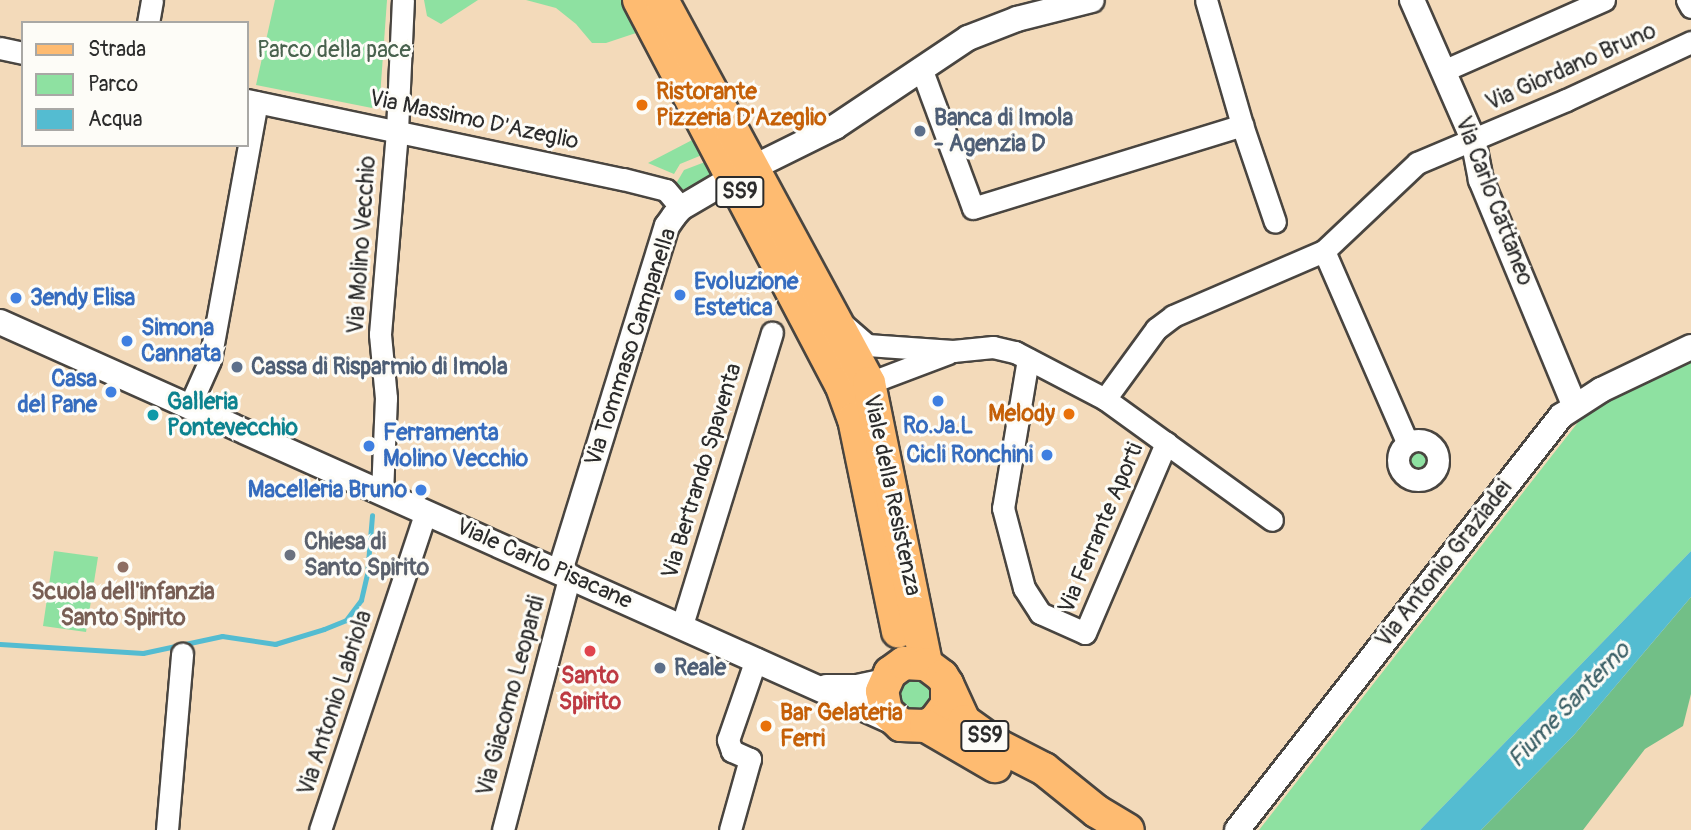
<!DOCTYPE html>
<html>
<head>
<meta charset="utf-8">
<style>
  body { margin:0 }
  #map { position:relative; width:1691px; height:830px; overflow:hidden; background:#f3daba; font-family:Pangolin,sans-serif }
  div>[style] { position:absolute }
  [style*='--x'] { left:calc(var(--x)*1px); top:calc(var(--y)*1px); width:calc(var(--w)*1px); rotate:calc(var(--a)*1deg) }
  .green>* { inset:0; background:#8ee1a1 }
  .round { border-radius:50% }
  .forest>* { inset:0; background:#72bf87 }
  .water>* { inset:0; background:#54bcd1 }
  .stream>* { height:5px; margin:-2.5px; padding:0 2.5px; transform-origin:2.5px; border-radius:2.5px; background:#54bcd1 }
  .roads { filter:drop-shadow(2px 0 #494540) drop-shadow(-2px 0 #494540) drop-shadow(0 2px #494540) drop-shadow(0 -2px #494540) }
  .minor>* { height:21px; margin:-10.5px; padding:0 10.5px; transform-origin:10.5px; border-radius:10.5px; background:#fff }
  .minor>.ring { margin:-10.5px; padding:0; box-sizing:content-box; background:none; border:21px solid #fff; border-radius:50% }
  .tertiary>* { height:24px; margin:-12px; padding:0 12px; transform-origin:12px; border-radius:12px; background:#fff }
  .primary>* { height:32px; margin:-16px; padding:0 16px; transform-origin:16px; border-radius:16px; background:#febb71 }
  .dots>* { width:19px; height:19px; translate:-50% -50%; box-sizing:border-box; border:4px solid #fdfcf7; border-radius:50% }
  span { translate:-50% -50%; white-space:nowrap; text-align:center; line-height:1.15; -webkit-text-stroke:6px #fdfcf7; paint-order:stroke }
  .shield-label span { padding:2px 5px; background:#fdfcf7; border:2px solid; border-radius:5px; -webkit-text-stroke-width:0 }
  .shield-label { font-size:21px; color:#2b2b2b; font-weight:700 }
  .park-label { font-size:23px; color:#49624e }
  .street-label { font-size:23px; color:#2b2b2b }
  .food-label { font-size:23px; color:#c56008; font-weight:700 }
  .left { translate:0 -50%; text-align:left }
  .right { translate:-100% -50%; text-align:right }
  .service-label { font-size:23px; color:#4e5e75; font-weight:700 }
  .shop-label { font-size:23px; color:#366cbe; font-weight:700 }
  .culture-label { font-size:23px; color:#0d838f; font-weight:700 }
  .worship-label { font-size:23px; color:#5b616d; font-weight:700 }
  .education-label { font-size:23px; color:#785e54; font-weight:700 }
  .health-label { font-size:23px; color:#be3a42; font-weight:700 }
  .water-label { font-size:24px; color:#395e65; font-style:italic }
  .legend { position:absolute; left:21px; top:21px; width:228px; height:126px; box-sizing:border-box; background:#fdfcf7; border:2px solid #a9a8a5; margin:0; padding:9px 12px; list-style:none; font-size:21px; color:#2b2b2b }
  .legend li { display:flex; align-items:center; gap:14px; height:35px }
  .legend b { width:35px; border:2px solid #a9a8a5 }
</style>
</head>
<body>
<div id="map">
  <div class="green">
    <i style="clip-path:polygon(275px 0,387px 0,380px 97px,372px 108px,256px 85px)"></i>
    <i style="clip-path:polygon(424px 0,478px 0,441px 24px,427px 16px)"></i>
    <i style="clip-path:polygon(526px 0,622px 0,639px 32px,606px 43px,592px 43px,576px 24px,556px 8px)"></i>
    <i style="clip-path:polygon(696px 138px,702px 155px,680px 164px,674px 174px,648px 163px)"></i>
    <i style="clip-path:polygon(705px 162px,712px 174px,685px 190px,674px 187px,684px 170px)"></i>
    <i style="clip-path:polygon(1691px 362px,1691px 551px,1420px 830px,1259px 830px,1590px 407px)"></i>
    <i class="round" style="left:1404px;top:446px;width:24px;height:24px"></i>
    <i style="clip-path:polygon(54px 551px,98px 557px,86px 632px,43px 626px)"></i>
    <i class="round" style="left:898px;top:678px;width:34px;height:34px"></i>
  </div>
  <div class="forest">
    <i style="clip-path:polygon(1691px 597px,1691px 694px,1683px 726px,1645px 749px,1583px 830px,1481px 830px,1574px 735px)"></i>
  </div>
  <div class="water">
    <i style="clip-path:polygon(1691px 551px,1691px 597px,1574px 735px,1481px 830px,1420px 830px)"></i>
  </div>
  <div class="stream">
    <i style="--x:0;--y:644;--w:143;--a:3.6"></i>
    <i style="--x:143;--y:653;--w:81;--a:-12.1"></i>
    <i style="--x:222;--y:636;--w:54;--a:8.6"></i>
    <i style="--x:275;--y:644;--w:51;--a:-17"></i>
    <i style="--x:324;--y:629;--w:24;--a:-22"></i>
    <i style="--x:346;--y:620;--w:25;--a:-53"></i>
    <i style="--x:361;--y:600;--w:26;--a:-77"></i>
    <i style="--x:367;--y:575;--w:60;--a:-85.2"></i>
  </div>
  <div class="roads">
    <div class="minor">
      <i style="--x:1206;--y:0;--w:130;--a:73.9"></i>
      <i style="--x:1242;--y:125;--w:102;--a:71.2"></i>
      <i style="--x:1687;--y:0;--w:8;--a:60"></i>
      <i style="--x:148;--y:23;--w:23;--a:-80"></i>
      <i style="--x:0;--y:48;--w:24;--a:12"></i>
      <i style="--x:921;--y:68;--w:149;--a:69.6"></i>
      <i style="--x:973;--y:208;--w:282;--a:-17.1"></i>
      <i style="--x:1443;--y:71;--w:176;--a:-23.8"></i>
      <i style="--x:247;--y:100;--w:384;--a:11.9"></i>
      <i style="--x:623;--y:179;--w:44;--a:14.3"></i>
      <i style="--x:666;--y:190;--w:23;--a:50"></i>
      <i style="--x:1324;--y:251;--w:208;--a:66.5"></i>
      <i style="--x:845;--y:326;--w:29;--a:41"></i>
      <i style="--x:867;--y:345;--w:86;--a:4"></i>
      <i style="--x:953;--y:351;--w:40;--a:-5.7"></i>
      <i style="--x:993;--y:347;--w:23;--a:13"></i>
      <i style="--x:1015;--y:352;--w:102;--a:27.6"></i>
      <i style="--x:1105;--y:399;--w:206;--a:35.9"></i>
      <i style="--x:1028;--y:359;--w:151;--a:99.5"></i>
      <i style="--x:1003;--y:508;--w:83;--a:75.3"></i>
      <i style="--x:1024;--y:588;--w:30;--a:57"></i>
      <i style="--x:1040;--y:613;--w:49;--a:24"></i>
      <i style="--x:1085;--y:633;--w:207;--a:-66.9"></i>
      <i style="--x:856;--y:384;--w:13;--a:-4"></i>
      <i style="--x:869;--y:383;--w:85;--a:-20.8"></i>
      <i style="--x:1105;--y:399;--w:87;--a:-53.9"></i>
      <i style="--x:1156;--y:329;--w:21;--a:-37"></i>
      <i style="--x:1173;--y:316;--w:164;--a:-23.3"></i>
      <i style="--x:1324;--y:251;--w:128;--a:-43.4"></i>
      <i style="--x:1417;--y:163;--w:162;--a:-22.9"></i>
      <i style="--x:1566;--y:100;--w:138;--a:-24.9"></i>
      <i style="--x:190;--y:405;--w:49;--a:-66"></i>
      <i style="--x:210;--y:360;--w:262;--a:-79.7"></i>
      <i class="ring" style="left:1398px;top:440px;width:19px;height:19px"></i>
      <i style="--x:382;--y:493;--w:95;--a:-87.6"></i>
      <i style="--x:386;--y:398;--w:64;--a:-95.4"></i>
      <i style="--x:380;--y:334;--w:204;--a:-85.2"></i>
      <i style="--x:397;--y:131;--w:131;--a:-87.4"></i>
      <i style="--x:682;--y:625;--w:306;--a:-72.9"></i>
      <i style="--x:167;--y:830;--w:177;--a:-85.1"></i>
      <i style="--x:320;--y:830;--w:335;--a:-71.6"></i>
      <i style="--x:503;--y:830;--w:264;--a:-75.3"></i>
      <i style="--x:730;--y:830;--w:74;--a:-74.3"></i>
      <i style="--x:750;--y:759;--w:20;--a:-156"></i>
      <i style="--x:732;--y:751;--w:12;--a:-110"></i>
      <i style="--x:728;--y:740;--w:86;--a:-70.9"></i>
    </div>
    <div class="tertiary">
      <i style="--x:1412;--y:0;--w:152;--a:66.3"></i>
      <i style="--x:1473;--y:139;--w:42;--a:79"></i>
      <i style="--x:1481;--y:180;--w:243;--a:67.5"></i>
      <i style="--x:0;--y:322;--w:986;--a:24.12"></i>
      <i style="--x:560;--y:571;--w:361;--a:-72.8"></i>
      <i style="--x:667;--y:226;--w:12;--a:-55"></i>
      <i style="--x:674;--y:216;--w:11;--a:-49"></i>
      <i style="--x:681;--y:208;--w:59;--a:-30.5"></i>
      <i style="--x:732;--y:178;--w:115;--a:-26.3"></i>
      <i style="--x:835;--y:127;--w:160;--a:-33.8"></i>
      <i style="--x:968;--y:38;--w:53;--a:-21.2"></i>
      <i style="--x:1017;--y:19;--w:77;--a:-14.2"></i>
      <i style="--x:826;--y:687;--w:31;--a:0"></i>
      <i style="--x:857;--y:687;--w:29;--a:-12"></i>
      <i style="--x:1237;--y:830;--w:526;--a:-51.95"></i>
      <i style="--x:1561;--y:416;--w:48;--a:-33"></i>
      <i style="--x:1601;--y:390;--w:100;--a:-25.5"></i>
    </div>
    <div class="primary">
      <i style="--x:639;--y:0;--w:434;--a:62.3"></i>
      <i style="--x:841;--y:384;--w:37;--a:70"></i>
      <i style="--x:854;--y:419;--w:217;--a:78.3"></i>
      <i style="--x:662;--y:0;--w:435;--a:61.6"></i>
      <i style="--x:869;--y:383;--w:287;--a:78.5"></i>
      <i style="--x:947;--y:684;--w:21;--a:90"></i>
      <i style="--x:947;--y:705;--w:20;--a:127"></i>
      <i style="--x:935;--y:721;--w:10;--a:151"></i>
      <i style="--x:926;--y:726;--w:25;--a:-178"></i>
      <i style="--x:901;--y:725;--w:21;--a:-137"></i>
      <i style="--x:886;--y:711;--w:20;--a:-101"></i>
      <i style="--x:882;--y:691;--w:20;--a:-66"></i>
      <i style="--x:890;--y:673;--w:17;--a:-36"></i>
      <i style="--x:904;--y:663;--w:22;--a:3"></i>
      <i style="--x:926;--y:664;--w:20;--a:37"></i>
      <i style="--x:942;--y:676;--w:9;--a:58"></i>
      <i style="--x:947;--y:684;--w:41;--a:65.3"></i>
      <i style="--x:964;--y:721;--w:43;--a:35.5"></i>
      <i style="--x:999;--y:746;--w:51;--a:27.1"></i>
      <i style="--x:1044;--y:769;--w:67;--a:38.9"></i>
      <i style="--x:1096;--y:811;--w:37;--a:31"></i>
      <i style="--x:926;--y:726;--w:80;--a:30.1"></i>
    </div>
  </div>
  <div class="dots">
    <i style="left:642px;top:105px;background:#e8710a"></i>
    <i style="left:920px;top:131px;background:#5c6f8a"></i>
    <i style="left:680px;top:295px;background:#3f7fe0"></i>
    <i style="left:16px;top:298px;background:#3f7fe0"></i>
    <i style="left:127px;top:341px;background:#3f7fe0"></i>
    <i style="left:237px;top:367px;background:#5c6f8a"></i>
    <i style="left:111px;top:392px;background:#3f7fe0"></i>
    <i style="left:938px;top:401px;background:#3f7fe0"></i>
    <i style="left:1069px;top:414px;background:#e8710a"></i>
    <i style="left:153px;top:415px;background:#0f9aa8"></i>
    <i style="left:369px;top:446px;background:#3f7fe0"></i>
    <i style="left:1047px;top:455px;background:#3f7fe0"></i>
    <i style="left:421px;top:490px;background:#3f7fe0"></i>
    <i style="left:290px;top:555px;background:#6b7280"></i>
    <i style="left:123px;top:567px;background:#8d6e63"></i>
    <i style="left:590px;top:651px;background:#e0444e"></i>
    <i style="left:660px;top:668px;background:#5c6f8a"></i>
    <i style="left:766px;top:726px;background:#e8710a"></i>
  </div>
  <div class="shield-label">
    <span style="left:740px;top:192px">SS9</span>
    <span style="left:985px;top:736px">SS9</span>
  </div>
  <div class="park-label">
    <span style="left:334px;top:50px">Parco della pace</span>
  </div>
  <div class="street-label">
    <span style="left:1571px;top:67px;rotate:-24deg">Via Giordano Bruno</span>
    <span style="left:474px;top:120px;rotate:12deg">Via Massimo D'Azeglio</span>
    <span style="left:1494px;top:201px;rotate:69deg">Via Carlo Cattaneo</span>
    <span style="left:362px;top:245px;rotate:-86deg">Via Molino Vecchio</span>
    <span style="left:631px;top:347px;rotate:-72deg">Via Tommaso Campanella</span>
    <span style="left:702px;top:471px;rotate:-73deg">Via Bertrando Spaventa</span>
    <span style="left:892px;top:495px;rotate:78deg">Viale della Resistenza</span>
    <span style="left:1101px;top:528px;rotate:-67deg">Via Ferrante Aporti</span>
    <span style="left:544px;top:564px;rotate:24deg">Viale Carlo Pisacane</span>
    <span style="left:1444px;top:564px;rotate:-52deg">Via Antonio Graziadei</span>
    <span style="left:511px;top:696px;rotate:-75deg">Via Giacomo Leopardi</span>
    <span style="left:335px;top:703px;rotate:-72deg">Via Antonio Labriola</span>
  </div>
  <div class="food-label">
    <span class="left" style="left:656px;top:105px">Ristorante<br>Pizzeria D'Azeglio</span>
    <span class="right" style="left:1055px;top:414px">Melody</span>
    <span class="left" style="left:780px;top:726px">Bar Gelateria<br>Ferri</span>
  </div>
  <div class="service-label">
    <span class="left" style="left:934px;top:131px">Banca di Imola<br>- Agenzia D</span>
    <span class="left" style="left:251px;top:367px">Cassa di Risparmio di Imola</span>
    <span class="left" style="left:674px;top:668px">Reale</span>
  </div>
  <div class="shop-label">
    <span class="left" style="left:694px;top:295px">Evoluzione<br>Estetica</span>
    <span class="left" style="left:30px;top:298px">3endy Elisa</span>
    <span class="left" style="left:141px;top:341px">Simona<br>Cannata</span>
    <span class="right" style="left:97px;top:392px">Casa<br>del Pane</span>
    <span style="left:938px;top:426px">Ro.Ja.L</span>
    <span class="left" style="left:383px;top:446px">Ferramenta<br>Molino Vecchio</span>
    <span class="right" style="left:1033px;top:455px">Cicli Ronchini</span>
    <span class="right" style="left:407px;top:490px">Macelleria Bruno</span>
  </div>
  <div class="culture-label">
    <span class="left" style="left:167px;top:415px">Galleria<br>Pontevecchio</span>
  </div>
  <div class="worship-label">
    <span class="left" style="left:304px;top:555px">Chiesa di<br>Santo Spirito</span>
  </div>
  <div class="education-label">
    <span style="left:123px;top:605px">Scuola dell'infanzia<br>Santo Spirito</span>
  </div>
  <div class="health-label">
    <span style="left:590px;top:689px">Santo<br>Spirito</span>
  </div>
  <div class="water-label">
    <span style="left:1569px;top:705px;rotate:-46deg">Fiume Santerno</span>
  </div>
  <ul class="legend">
  <li><b style="height:9px;background:#febb71"></b>Strada</li>
  <li><b style="height:19px;background:#8ee1a1"></b>Parco</li>
  <li><b style="height:19px;background:#54bcd1"></b>Acqua</li>
  </ul>
</div>
</body>
</html>
